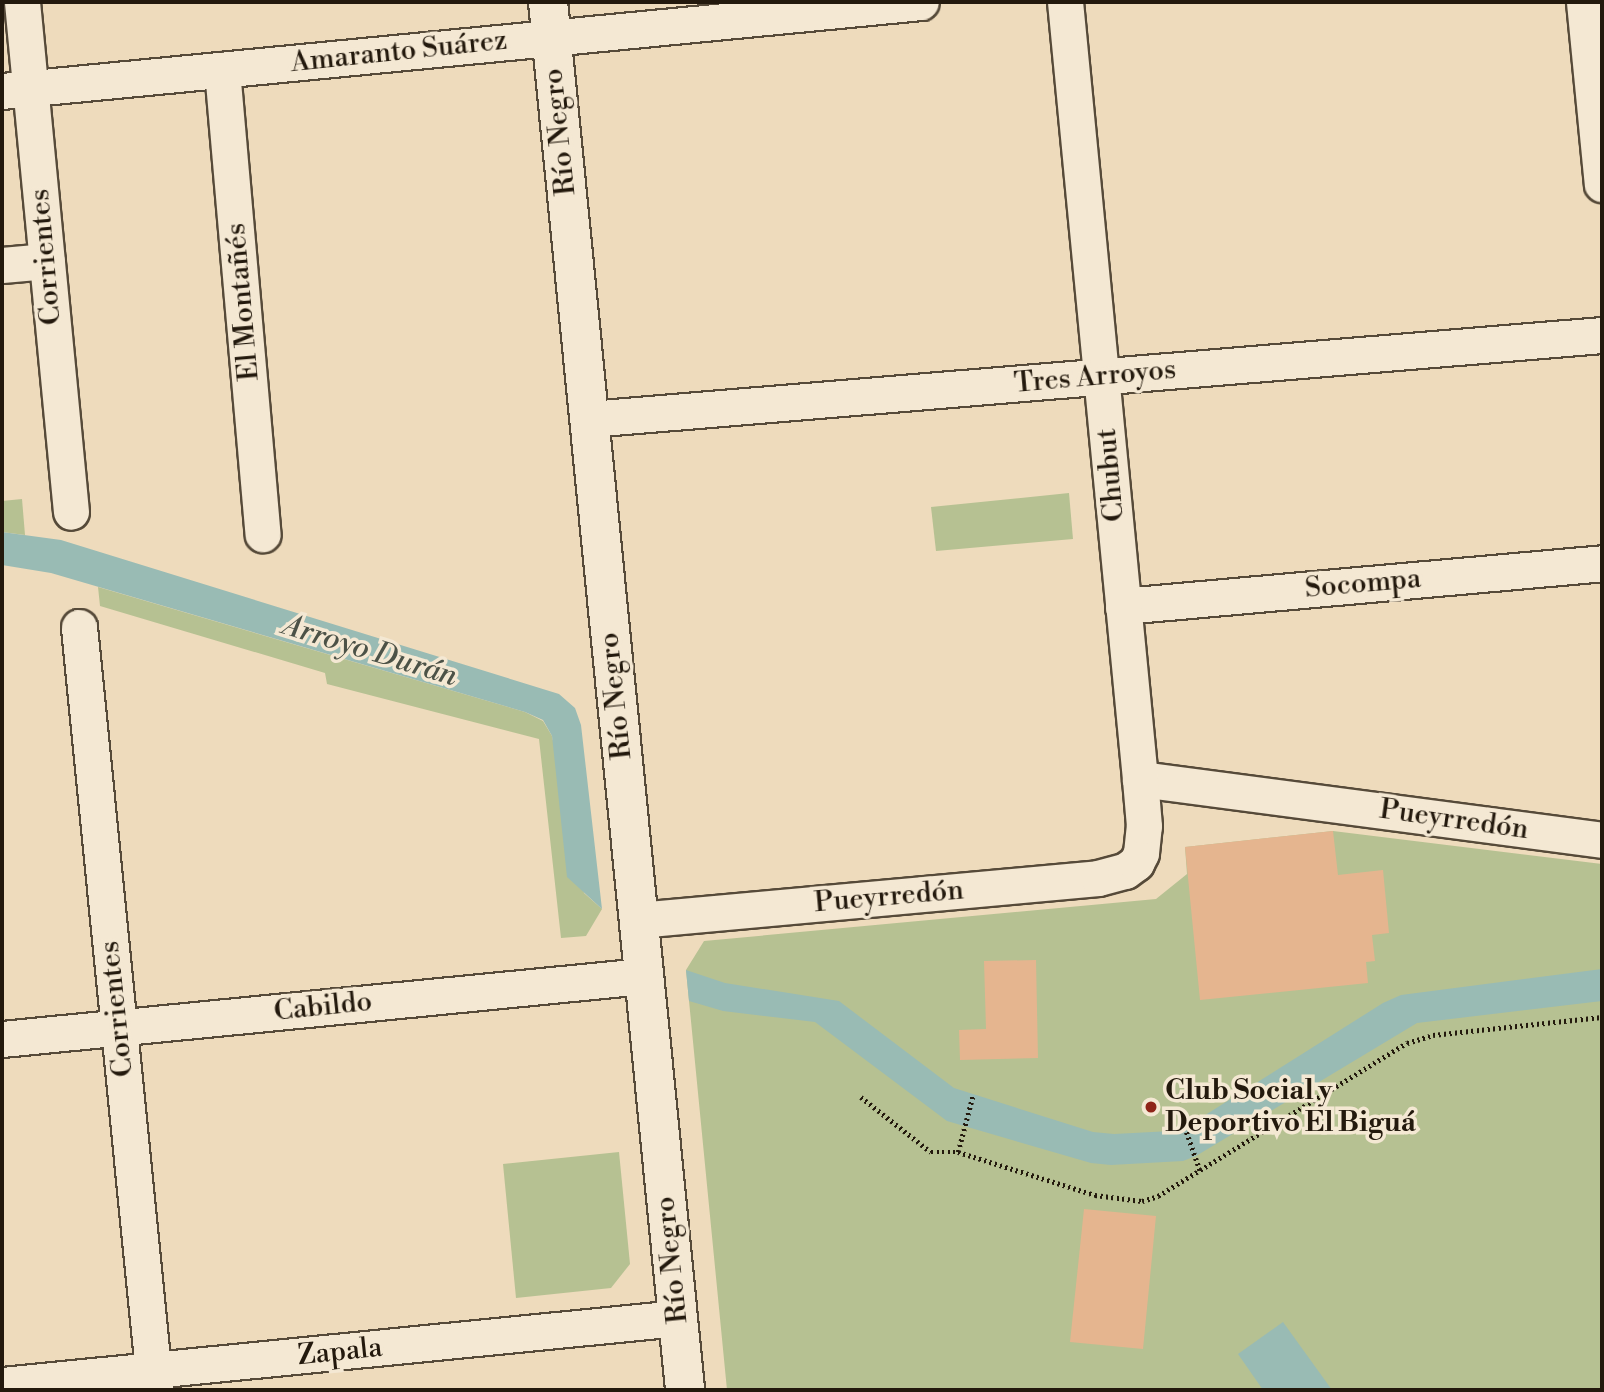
<!DOCTYPE html>
<html>
<head>
<meta charset="utf-8">
<style>
  body { margin:0 }
  #map { position:relative; width:1604px; height:1392px; overflow:hidden; background:#eedbbc; font-family:"Libre Bodoni",serif }
  div>[style] { position:absolute }
  [style*='--x'] { left:calc(var(--x)*1px); top:calc(var(--y)*1px); width:calc(var(--w)*1px); rotate:calc(var(--a)*1deg) }
  .green>* { inset:0; background:#b6c192 }
  .water>* { inset:0; background:#99bbb4 }
  .building>* { inset:0; background:#e5b58f }
  .path>* { height:4.5px; margin-top:-2.25px; transform-origin:0; background:repeating-linear-gradient(90deg,#23190d 0 2px,transparent 0 5.5px) }
  .roads { filter:drop-shadow(2px 0 #564a39) drop-shadow(-2px 0 #564a39) drop-shadow(0 2px #564a39) drop-shadow(0 -2px #564a39) }
  .minor>* { height:35px; margin:-17.5px; padding:0 17.5px; transform-origin:17.5px; border-radius:17.5px; background:#f4e8d3 }
  .tertiary>* { height:38px; margin:-19px; padding:0 19px; transform-origin:19px; border-radius:19px; background:#f4e8d3 }
  .dots>* { width:19px; height:19px; translate:-50% -50%; box-sizing:border-box; border:4px solid #f4e8d3; border-radius:50% }
  span { translate:-50% -50%; white-space:nowrap; text-align:center; line-height:1.15; -webkit-text-stroke:7px #f4e8d3; paint-order:stroke }
  .street-label { font-size:28px; color:#23190d }
  .poi-label { font-size:28px; color:#23190d; font-weight:700 }
  .left { translate:0 -50%; text-align:left }
  .water-label { font-size:30px; color:#4c5247; font-style:italic }
  .frame { position:absolute; inset:0; border:4px solid #23190d; pointer-events:none }
</style>
</head>
<body>
<div id="map">
  <div class="green">
    <i style="clip-path:polygon(1069px 493px,1073px 539px,936px 551px,931px 507px)"></i>
    <i style="clip-path:polygon(22px 499px,25px 535px,2px 532px,2px 501px)"></i>
    <i style="clip-path:polygon(98px 587px,525px 712px,543px 721px,552px 736px,584px 893px,602px 909px,586px 936px,561px 938px,539px 739px,327px 684px,325px 673px,100px 606px)"></i>
    <i style="clip-path:polygon(1333px 831px,1602px 864px,1602px 1390px,727px 1390px,686px 970px,704px 941px,1156px 899px,1187px 874px,1185px 847px)"></i>
    <i style="clip-path:polygon(619px 1152px,630px 1264px,611px 1288px,516px 1298px,503px 1164px)"></i>
  </div>
  <div class="water">
    <i style="clip-path:polygon(2px 532px,61px 540px,559px 694px,575px 708px,581px 725px,602px 909px,567px 877px,552px 736px,543px 720px,525px 712px,51px 573px,2px 565px)"></i>
    <i style="clip-path:polygon(1602px 969px,1602px 1001px,1417px 1023px,1196px 1156px,1183px 1161px,1111px 1165px,1091px 1163px,947px 1121px,815px 1022px,723px 1011px,689px 1001px,686px 970px,725px 983px,839px 1001px,954px 1088px,1093px 1132px,1114px 1134px,1171px 1131px,1191px 1124px,1383px 1003px,1401px 995px)"></i>
    <i style="clip-path:polygon(1283px 1322px,1332px 1390px,1263px 1390px,1238px 1354px)"></i>
  </div>
  <div class="building">
    <i style="clip-path:polygon(1333px 831px,1338px 875px,1383px 870px,1389px 933px,1372px 935px,1375px 961px,1366px 962px,1368px 983px,1200px 1000px,1185px 847px)"></i>
    <i style="clip-path:polygon(1036px 960px,1038px 1058px,960px 1060px,959px 1030px,986px 1029px,984px 961px)"></i>
    <i style="clip-path:polygon(1084px 1209px,1156px 1216px,1143px 1349px,1070px 1342px)"></i>
  </div>
  <div class="path">
    <i style="--x:861;--y:1097;--w:89;--a:38.2"></i>
    <i style="--x:931;--y:1152;--w:27;--a:0"></i>
    <i style="--x:958;--y:1152;--w:144;--a:17.4"></i>
    <i style="--x:1095;--y:1195;--w:47;--a:7.3"></i>
    <i style="--x:1142;--y:1201;--w:17;--a:-17"></i>
    <i style="--x:1158;--y:1196;--w:292;--a:-31.6"></i>
    <i style="--x:1407;--y:1043;--w:27;--a:-17"></i>
    <i style="--x:1433;--y:1035;--w:170;--a:-6.1"></i>
    <i style="--x:1185;--y:1127;--w:46;--a:70.8"></i>
    <i style="--x:958;--y:1152;--w:59;--a:-75.3"></i>
  </div>
  <div class="roads">
    <div class="minor">
      <i style="--x:22;--y:2;--w:512;--a:84.51"></i>
      <i style="--x:1584;--y:2;--w:183;--a:84.4"></i>
      <i style="--x:222;--y:70;--w:466;--a:85"></i>
      <i style="--x:2;--y:91;--w:923;--a:-5.53"></i>
      <i style="--x:2;--y:265;--w:45;--a:-5.1"></i>
      <i style="--x:589;--y:419;--w:1016;--a:-4.74"></i>
      <i style="--x:1123;--y:606;--w:481;--a:-5.1"></i>
      <i style="--x:79;--y:627;--w:767;--a:84.31"></i>
      <i style="--x:1140;--y:779;--w:466;--a:7.5"></i>
      <i style="--x:638;--y:920;--w:462;--a:-5.2"></i>
      <i style="--x:1098;--y:878;--w:28;--a:-15"></i>
      <i style="--x:1125;--y:871;--w:14;--a:-36"></i>
      <i style="--x:1136;--y:863;--w:11;--a:-63"></i>
      <i style="--x:1141;--y:853;--w:27;--a:-84"></i>
      <i style="--x:1144;--y:826;--w:47;--a:-94.9"></i>
      <i style="--x:1140;--y:779;--w:781;--a:-95.51"></i>
      <i style="--x:2;--y:1039;--w:644;--a:-5.61"></i>
      <i style="--x:2;--y:1385;--w:679;--a:-5.66"></i>
    </div>
    <div class="tertiary">
      <i style="--x:548;--y:2;--w:1395;--a:84.36"></i>
    </div>
  </div>
  <div class="dots">
    <i style="left:1151px;top:1107px;background:#8f2418"></i>
  </div>
  <div class="street-label">
    <span style="left:399px;top:52px;rotate:-6deg">Amaranto Suárez</span>
    <span style="left:560px;top:132px;rotate:-96deg">Río Negro</span>
    <span style="left:46px;top:257px;rotate:-95deg">Corrientes</span>
    <span style="left:243px;top:302px;rotate:-95deg">El Montañés</span>
    <span style="left:1095px;top:377px;rotate:-5deg">Tres Arroyos</span>
    <span style="left:1111px;top:475px;rotate:-95deg">Chubut</span>
    <span style="left:1363px;top:584px;rotate:-5deg">Socompa</span>
    <span style="left:616px;top:696px;rotate:-96deg">Río Negro</span>
    <span style="left:1454px;top:820px;rotate:8deg">Pueyrredón</span>
    <span style="left:889px;top:897px;rotate:-5deg">Pueyrredón</span>
    <span style="left:323px;top:1007px;rotate:-6deg">Cabildo</span>
    <span style="left:117px;top:1009px;rotate:-96deg">Corrientes</span>
    <span style="left:672px;top:1260px;rotate:-96deg">Río Negro</span>
    <span style="left:340px;top:1352px;rotate:-6deg">Zapala</span>
  </div>
  <div class="poi-label">
    <span class="left" style="left:1165px;top:1107px">Club Social y<br>Deportivo El Biguá</span>
  </div>
  <div class="water-label">
    <span style="left:370px;top:651px;rotate:17deg">Arroyo Durán</span>
  </div>
  <div class="frame"></div>
</div>
</body>
</html>
